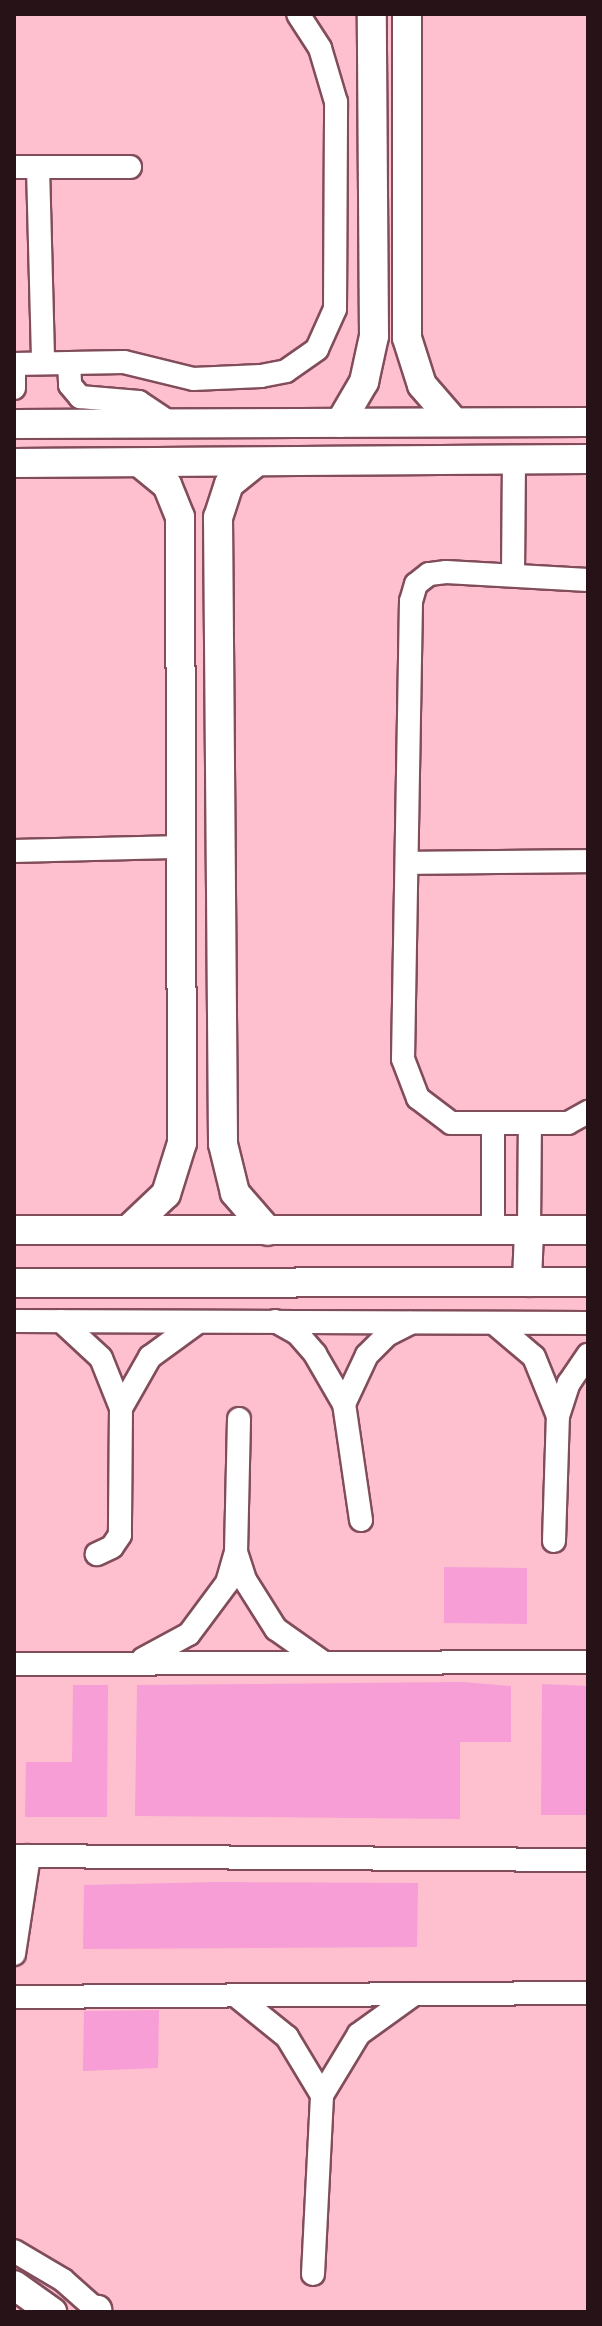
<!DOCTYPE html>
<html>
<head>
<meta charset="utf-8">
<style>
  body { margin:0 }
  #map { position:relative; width:602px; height:2326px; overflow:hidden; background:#fec0cf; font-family:"IBM Plex Sans",sans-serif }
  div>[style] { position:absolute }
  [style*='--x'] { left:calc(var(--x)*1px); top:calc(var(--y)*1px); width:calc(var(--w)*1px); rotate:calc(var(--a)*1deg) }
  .building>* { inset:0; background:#f69ed5 }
  .roads { filter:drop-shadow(2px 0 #824d5b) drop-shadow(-2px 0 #824d5b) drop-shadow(0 2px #824d5b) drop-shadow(0 -2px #824d5b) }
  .minor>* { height:22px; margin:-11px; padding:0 11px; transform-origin:11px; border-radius:11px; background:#fff }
  .tertiary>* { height:28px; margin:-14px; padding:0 14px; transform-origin:14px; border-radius:14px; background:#fff }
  span { translate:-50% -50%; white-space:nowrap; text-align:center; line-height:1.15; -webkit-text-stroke:8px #fcd5de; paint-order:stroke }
  .frame { position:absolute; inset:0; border:16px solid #271218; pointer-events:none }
</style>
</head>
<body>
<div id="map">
  <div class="building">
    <i style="clip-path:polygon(444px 1567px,527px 1568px,527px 1624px,444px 1623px)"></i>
    <i style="clip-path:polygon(462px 1682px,511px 1686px,511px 1742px,460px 1742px,460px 1819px,135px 1816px,137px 1685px)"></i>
    <i style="clip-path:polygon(542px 1684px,588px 1686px,588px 1815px,541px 1815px)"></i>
    <i style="clip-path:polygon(73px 1685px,108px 1685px,107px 1817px,25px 1817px,26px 1762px,72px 1762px)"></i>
    <i style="clip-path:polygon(217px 1882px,418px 1883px,417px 1947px,83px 1949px,84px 1885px)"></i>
    <i style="clip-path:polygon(159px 2010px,158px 2068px,83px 2071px,84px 2011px)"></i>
  </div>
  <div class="roads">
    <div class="minor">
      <i style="--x:14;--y:167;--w:116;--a:0"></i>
      <i style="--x:38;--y:167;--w:196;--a:88.5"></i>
      <i style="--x:69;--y:363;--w:22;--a:87"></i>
      <i style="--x:70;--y:385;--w:16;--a:50"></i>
      <i style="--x:80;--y:397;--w:59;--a:4.8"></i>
      <i style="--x:139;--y:402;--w:37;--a:34"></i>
      <i style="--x:14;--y:364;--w:110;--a:-1"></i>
      <i style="--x:124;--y:362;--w:71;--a:13.8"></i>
      <i style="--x:193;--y:379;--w:68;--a:-2.5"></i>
      <i style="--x:261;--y:376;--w:25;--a:-11"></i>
      <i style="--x:286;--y:371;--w:38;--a:-35"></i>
      <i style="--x:317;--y:349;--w:44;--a:-65.8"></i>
      <i style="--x:335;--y:309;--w:207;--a:-89.7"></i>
      <i style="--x:336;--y:102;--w:56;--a:-106.5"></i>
      <i style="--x:320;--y:48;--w:40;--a:-122.9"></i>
      <i style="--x:14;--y:388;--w:24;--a:-90"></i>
      <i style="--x:513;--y:574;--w:113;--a:-89.5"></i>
      <i style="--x:588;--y:580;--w:142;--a:-176.8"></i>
      <i style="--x:446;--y:572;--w:17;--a:173"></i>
      <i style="--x:429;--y:574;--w:16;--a:142"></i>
      <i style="--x:416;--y:584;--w:18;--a:106"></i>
      <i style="--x:411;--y:601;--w:458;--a:91"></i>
      <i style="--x:403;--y:1059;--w:42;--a:69"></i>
      <i style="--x:418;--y:1098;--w:41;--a:37.1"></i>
      <i style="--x:451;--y:1123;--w:117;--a:0"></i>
      <i style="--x:568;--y:1123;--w:23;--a:-29"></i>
      <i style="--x:14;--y:851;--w:168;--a:-1.4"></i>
      <i style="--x:407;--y:863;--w:181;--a:-0.6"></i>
      <i style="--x:493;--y:1230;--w:107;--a:-90"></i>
      <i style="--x:529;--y:1230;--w:107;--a:-89.5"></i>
      <i style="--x:14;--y:1321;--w:574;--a:0.2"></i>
      <i style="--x:61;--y:1321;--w:54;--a:42.8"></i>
      <i style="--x:101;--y:1358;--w:54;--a:68.2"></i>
      <i style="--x:121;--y:1408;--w:127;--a:90.5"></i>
      <i style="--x:120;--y:1535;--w:14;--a:124"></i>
      <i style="--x:112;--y:1547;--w:17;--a:155"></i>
      <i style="--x:275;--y:1321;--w:25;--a:29"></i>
      <i style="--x:297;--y:1333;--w:28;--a:49"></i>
      <i style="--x:315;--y:1354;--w:58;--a:59.9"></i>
      <i style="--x:494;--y:1323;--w:52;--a:40.4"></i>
      <i style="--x:534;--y:1357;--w:64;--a:67.9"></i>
      <i style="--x:121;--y:1408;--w:59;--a:-60.4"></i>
      <i style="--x:150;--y:1357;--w:59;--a:-36.1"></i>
      <i style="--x:361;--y:1520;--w:117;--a:-98.3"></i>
      <i style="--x:344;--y:1404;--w:54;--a:-64.9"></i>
      <i style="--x:367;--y:1355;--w:28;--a:-45"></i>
      <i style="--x:387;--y:1335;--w:27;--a:-27"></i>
      <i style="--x:554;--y:1541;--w:125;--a:-88.2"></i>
      <i style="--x:558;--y:1416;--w:35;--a:-72"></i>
      <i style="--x:569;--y:1383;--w:34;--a:-56"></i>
      <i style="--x:236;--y:1552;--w:29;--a:72"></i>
      <i style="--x:245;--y:1580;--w:58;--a:57.7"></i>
      <i style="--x:276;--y:1629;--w:59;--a:35.3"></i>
      <i style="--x:143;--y:1659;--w:52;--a:-28.5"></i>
      <i style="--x:189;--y:1634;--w:64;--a:-53.3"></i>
      <i style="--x:227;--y:1583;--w:32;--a:-74"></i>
      <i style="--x:236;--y:1552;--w:133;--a:-88.7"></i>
      <i style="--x:14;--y:1664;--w:574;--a:-0.2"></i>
      <i style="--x:14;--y:1856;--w:574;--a:0.4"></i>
      <i style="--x:14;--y:1954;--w:99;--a:-81.3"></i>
      <i style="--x:235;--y:1995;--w:67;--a:38.9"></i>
      <i style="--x:287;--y:2037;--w:68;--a:58.9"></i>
      <i style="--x:14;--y:1997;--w:574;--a:-0.4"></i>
      <i style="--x:14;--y:2251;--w:57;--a:30.6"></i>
      <i style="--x:63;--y:2280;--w:48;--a:41.6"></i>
      <i style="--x:313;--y:2274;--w:179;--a:-87.1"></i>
      <i style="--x:322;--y:2095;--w:71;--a:-58.8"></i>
      <i style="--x:359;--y:2034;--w:67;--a:-35.8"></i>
    </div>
    <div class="tertiary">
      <i style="--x:407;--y:14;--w:324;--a:90"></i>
      <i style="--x:407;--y:338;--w:49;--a:72.3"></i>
      <i style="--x:422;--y:385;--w:49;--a:49.1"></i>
      <i style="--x:340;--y:423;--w:48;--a:-59.7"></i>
      <i style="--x:364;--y:382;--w:47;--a:-77.7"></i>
      <i style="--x:374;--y:336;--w:322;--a:-90.4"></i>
      <i style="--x:14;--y:424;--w:574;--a:-0.2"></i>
      <i style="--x:14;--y:463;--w:574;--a:-0.4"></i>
      <i style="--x:255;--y:463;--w:33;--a:141"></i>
      <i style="--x:229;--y:484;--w:35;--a:108"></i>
      <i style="--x:218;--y:517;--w:627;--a:89.54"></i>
      <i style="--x:223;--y:1144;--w:50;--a:76.2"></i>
      <i style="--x:235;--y:1193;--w:50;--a:49"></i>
      <i style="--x:14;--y:1230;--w:574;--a:0"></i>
      <i style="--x:128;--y:1230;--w:52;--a:-43.5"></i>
      <i style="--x:166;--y:1194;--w:53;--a:-72.6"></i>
      <i style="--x:182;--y:1143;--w:626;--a:-90.18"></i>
      <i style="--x:180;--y:517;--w:35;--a:-112"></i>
      <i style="--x:167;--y:485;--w:35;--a:-141"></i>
      <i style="--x:527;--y:1282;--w:52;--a:-87.8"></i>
      <i style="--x:14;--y:1283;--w:574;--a:-0.1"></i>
      <i style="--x:14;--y:2285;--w:47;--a:35.4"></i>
      <i style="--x:94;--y:2312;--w:4;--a:-34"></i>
    </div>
  </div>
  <div class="frame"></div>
</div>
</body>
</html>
